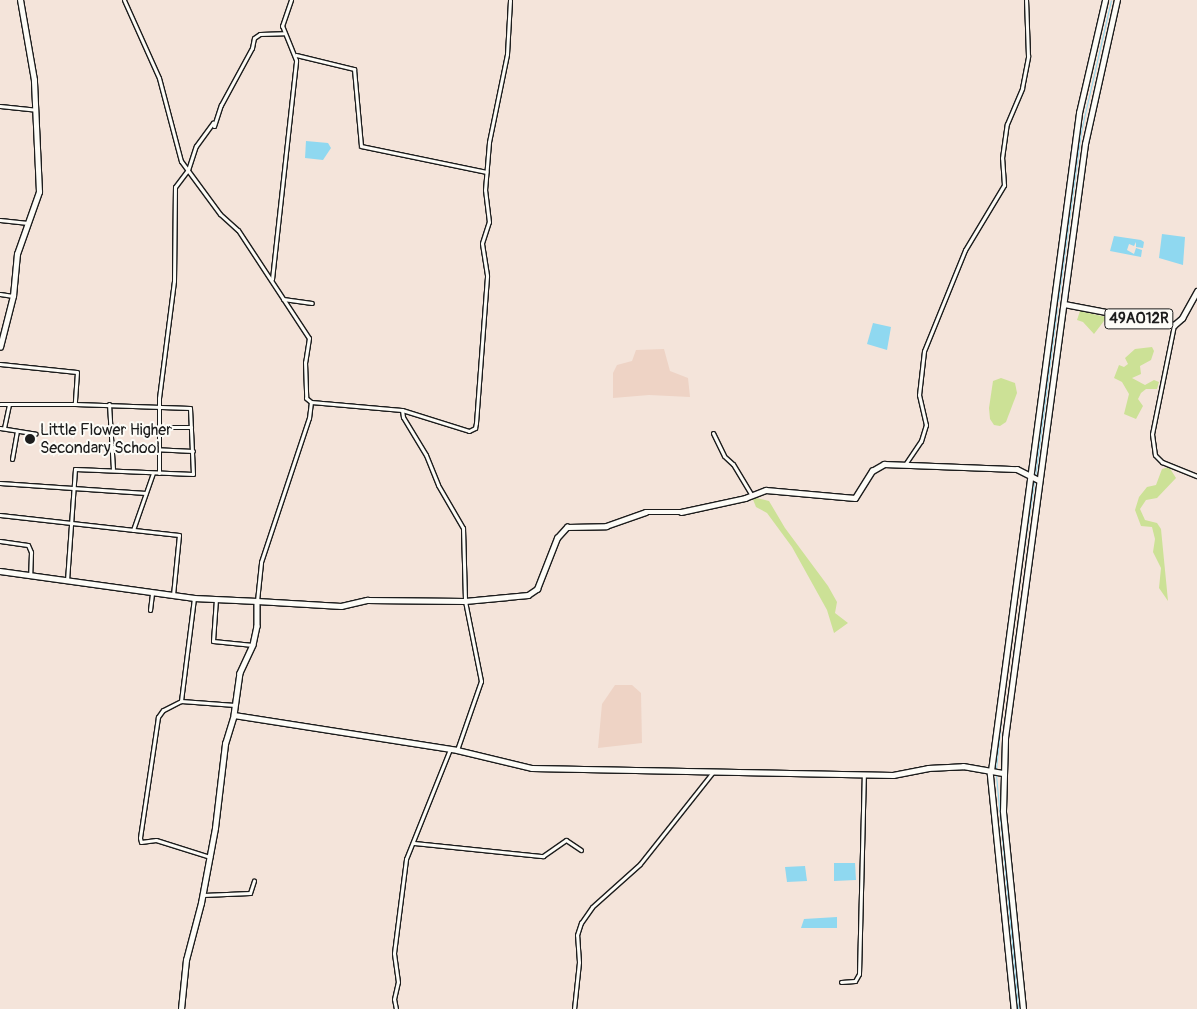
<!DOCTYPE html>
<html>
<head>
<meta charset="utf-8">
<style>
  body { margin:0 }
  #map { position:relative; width:1197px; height:1009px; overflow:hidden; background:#f4e4da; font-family:Pangolin,sans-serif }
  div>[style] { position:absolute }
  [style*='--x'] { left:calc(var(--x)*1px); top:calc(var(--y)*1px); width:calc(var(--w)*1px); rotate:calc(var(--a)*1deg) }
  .built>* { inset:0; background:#eed3c5 }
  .green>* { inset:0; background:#cce196 }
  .water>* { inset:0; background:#8fd8f0 }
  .stream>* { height:1px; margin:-0.5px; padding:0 0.5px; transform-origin:0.5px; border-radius:0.5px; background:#8fd8f0 }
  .roads { filter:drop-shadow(1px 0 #1c1c1c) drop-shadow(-1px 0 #1c1c1c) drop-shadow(0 1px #1c1c1c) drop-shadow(0 -1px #1c1c1c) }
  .street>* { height:3px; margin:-1.5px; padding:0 1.5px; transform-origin:1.5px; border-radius:1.5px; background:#fdfcf7 }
  .secondary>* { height:4.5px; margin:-2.25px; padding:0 2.25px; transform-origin:2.25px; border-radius:2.25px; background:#fdfcf7 }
  .primary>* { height:5px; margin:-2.5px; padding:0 2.5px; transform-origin:2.5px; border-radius:2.5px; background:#fdfcf7 }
  .dots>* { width:14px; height:14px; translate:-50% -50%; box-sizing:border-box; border:2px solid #fdfcf7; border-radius:50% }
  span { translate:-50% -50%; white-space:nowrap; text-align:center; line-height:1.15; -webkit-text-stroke:4px #fdfcf7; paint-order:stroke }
  .shield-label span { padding:1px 4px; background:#fdfcf7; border:1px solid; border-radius:4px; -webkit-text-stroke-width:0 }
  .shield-label { font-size:15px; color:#1c1c1c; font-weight:700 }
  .poi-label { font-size:16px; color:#1c1c1c }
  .left { translate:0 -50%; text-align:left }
</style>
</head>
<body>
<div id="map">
  <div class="built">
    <i style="clip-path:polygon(664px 349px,670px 371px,688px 378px,690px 397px,649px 395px,613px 398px,613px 373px,617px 365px,632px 361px,636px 350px)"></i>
    <i style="clip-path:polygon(615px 685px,632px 685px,641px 693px,642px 743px,598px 748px,602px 704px)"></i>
  </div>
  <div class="green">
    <i style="clip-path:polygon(1080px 311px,1097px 315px,1107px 317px,1094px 334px,1083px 322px,1077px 320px)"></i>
    <i style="clip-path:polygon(1152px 347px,1154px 351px,1151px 360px,1140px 366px,1141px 374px,1132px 378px,1145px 385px,1154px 380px,1159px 382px,1157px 389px,1146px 389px,1141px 393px,1138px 399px,1143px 406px,1136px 419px,1124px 414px,1129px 394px,1122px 382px,1114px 378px,1119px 365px,1124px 367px,1128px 364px,1125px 358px,1135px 349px)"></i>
    <i style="clip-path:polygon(1001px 378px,1015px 383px,1017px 393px,1006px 422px,1000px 426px,994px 425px,990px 419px,989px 408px,993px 381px)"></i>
    <i style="clip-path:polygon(1169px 467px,1176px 478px,1157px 498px,1146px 500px,1140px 509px,1145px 520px,1157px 523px,1161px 529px,1168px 601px,1159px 588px,1161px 568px,1153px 552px,1155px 539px,1152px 527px,1141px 526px,1135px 510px,1139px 497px,1147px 487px,1156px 485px,1162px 469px)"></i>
    <i style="clip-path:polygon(752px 497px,769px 501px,785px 528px,828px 586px,837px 602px,835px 613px,848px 623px,834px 633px,827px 610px,792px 547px,767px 513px,756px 507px)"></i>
  </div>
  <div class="water">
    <i style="clip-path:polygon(306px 141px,328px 143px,331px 148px,323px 160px,305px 158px)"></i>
    <i style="clip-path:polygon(1162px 234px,1185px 237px,1183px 265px,1159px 258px)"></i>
    <i style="clip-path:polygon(1114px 236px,1141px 240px,1144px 242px,1143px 248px,1136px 247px,1136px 242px,1134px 246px,1129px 244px,1127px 250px,1134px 254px,1136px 248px,1142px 250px,1141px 257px,1110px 251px)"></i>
    <i style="clip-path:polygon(873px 323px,891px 327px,887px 350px,867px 344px)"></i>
    <i style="clip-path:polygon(834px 863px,855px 863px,856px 880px,834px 881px)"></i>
    <i style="clip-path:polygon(805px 866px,807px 881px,787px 882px,785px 867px)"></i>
    <i style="clip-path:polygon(837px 917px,837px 928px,801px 928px,804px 919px)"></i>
  </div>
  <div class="stream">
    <i style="--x:1058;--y:301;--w:172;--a:-82.3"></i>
    <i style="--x:1081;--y:131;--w:134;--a:-77.1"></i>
    <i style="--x:1035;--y:477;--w:171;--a:-82.6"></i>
    <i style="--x:1012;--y:629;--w:150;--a:-81.5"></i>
    <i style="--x:996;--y:769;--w:89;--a:-84.2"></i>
    <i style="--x:996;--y:775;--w:235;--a:84.6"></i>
  </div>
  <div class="roads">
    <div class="street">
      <i style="--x:124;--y:0;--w:85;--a:65.8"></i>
      <i style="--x:159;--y:78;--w:86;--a:75.2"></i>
      <i style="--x:181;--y:161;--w:66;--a:53.7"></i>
      <i style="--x:220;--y:214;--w:24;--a:42"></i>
      <i style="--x:238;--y:230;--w:129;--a:56.7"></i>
      <i style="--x:309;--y:338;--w:24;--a:99"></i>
      <i style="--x:305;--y:362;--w:36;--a:88"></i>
      <i style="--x:306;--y:398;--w:6;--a:39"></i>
      <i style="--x:311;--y:402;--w:91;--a:5"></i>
      <i style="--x:402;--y:410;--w:70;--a:17.4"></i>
      <i style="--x:469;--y:431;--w:7;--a:-27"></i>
      <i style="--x:475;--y:428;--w:5;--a:-79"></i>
      <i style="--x:476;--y:423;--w:148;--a:-85.7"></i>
      <i style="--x:487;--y:275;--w:32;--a:-99"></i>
      <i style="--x:482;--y:243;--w:22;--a:-72"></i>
      <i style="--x:489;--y:222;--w:32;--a:-97"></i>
      <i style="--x:485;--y:190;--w:48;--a:-85.2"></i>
      <i style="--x:489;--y:142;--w:90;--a:-78.4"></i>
      <i style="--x:507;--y:54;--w:54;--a:-86.8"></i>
      <i style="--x:296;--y:55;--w:60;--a:13.6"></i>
      <i style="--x:354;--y:69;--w:77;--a:84.8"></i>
      <i style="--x:361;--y:146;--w:128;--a:11.7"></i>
      <i style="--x:0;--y:106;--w:36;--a:6"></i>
      <i style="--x:0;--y:220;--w:28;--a:6"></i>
      <i style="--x:272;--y:279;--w:220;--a:-83.7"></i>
      <i style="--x:296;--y:60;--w:37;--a:-112"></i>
      <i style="--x:282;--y:26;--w:28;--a:-71"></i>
      <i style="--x:0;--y:294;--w:13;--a:9"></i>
      <i style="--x:283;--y:299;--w:29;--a:8"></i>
      <i style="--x:1174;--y:325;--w:111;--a:101.4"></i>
      <i style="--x:1152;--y:434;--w:21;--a:82"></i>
      <i style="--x:1155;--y:455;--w:10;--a:45"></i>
      <i style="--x:1162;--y:462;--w:38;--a:22"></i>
      <i style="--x:0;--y:364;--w:77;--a:5.9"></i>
      <i style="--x:77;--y:372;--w:32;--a:94"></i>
      <i style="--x:75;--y:404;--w:115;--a:2"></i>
      <i style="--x:190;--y:408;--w:66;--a:87.4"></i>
      <i style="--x:193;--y:474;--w:118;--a:-177.6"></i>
      <i style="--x:75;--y:469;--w:112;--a:94.1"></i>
      <i style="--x:0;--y:404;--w:75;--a:0"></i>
      <i style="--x:109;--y:404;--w:65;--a:86.5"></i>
      <i style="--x:402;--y:410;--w:7;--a:82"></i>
      <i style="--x:403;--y:417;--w:44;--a:58.8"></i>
      <i style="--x:426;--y:455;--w:32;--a:68"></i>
      <i style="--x:438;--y:485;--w:50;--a:59.8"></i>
      <i style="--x:463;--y:528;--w:73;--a:88.4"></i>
      <i style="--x:465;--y:601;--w:82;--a:78.7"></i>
      <i style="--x:481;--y:681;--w:73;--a:109.2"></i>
      <i style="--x:159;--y:427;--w:32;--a:0"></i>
      <i style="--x:0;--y:428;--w:36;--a:9"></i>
      <i style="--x:4;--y:428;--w:24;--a:-78"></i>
      <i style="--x:713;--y:433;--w:25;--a:64"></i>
      <i style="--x:724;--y:456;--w:12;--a:42"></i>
      <i style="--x:733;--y:464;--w:35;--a:59"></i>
      <i style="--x:111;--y:447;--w:82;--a:2.8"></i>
      <i style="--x:12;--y:459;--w:28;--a:-80"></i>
      <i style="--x:906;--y:463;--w:27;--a:-56"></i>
      <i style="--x:921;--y:441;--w:17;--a:-73"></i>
      <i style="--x:926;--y:425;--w:31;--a:-103"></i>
      <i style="--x:919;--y:395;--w:44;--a:-83.5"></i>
      <i style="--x:924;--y:351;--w:109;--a:-67.9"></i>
      <i style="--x:965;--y:250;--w:76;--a:-59"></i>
      <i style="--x:1004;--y:185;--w:27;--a:-94"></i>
      <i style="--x:1002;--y:158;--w:34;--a:-82"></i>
      <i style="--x:1007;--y:124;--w:39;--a:-67"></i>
      <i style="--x:1022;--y:88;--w:33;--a:-79"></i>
      <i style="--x:1028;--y:56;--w:56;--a:-92"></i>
      <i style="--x:159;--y:473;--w:75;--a:-90"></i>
      <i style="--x:159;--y:398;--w:118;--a:-82.7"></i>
      <i style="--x:174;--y:281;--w:94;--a:-89.4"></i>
      <i style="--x:175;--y:187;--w:21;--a:-53"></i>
      <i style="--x:188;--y:170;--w:25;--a:-72"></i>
      <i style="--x:196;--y:146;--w:29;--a:-54"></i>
      <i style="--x:213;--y:123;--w:3;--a:72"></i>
      <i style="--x:214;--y:126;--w:22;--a:-72"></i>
      <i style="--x:221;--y:105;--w:65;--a:-61.5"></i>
      <i style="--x:252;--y:48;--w:10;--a:-79"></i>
      <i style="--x:254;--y:38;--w:7;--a:-34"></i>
      <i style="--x:260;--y:34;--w:24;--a:-2"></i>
      <i style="--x:0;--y:483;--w:146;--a:3.9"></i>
      <i style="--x:0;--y:515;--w:180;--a:6.4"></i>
      <i style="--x:179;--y:535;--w:60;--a:95.7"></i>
      <i style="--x:133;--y:530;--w:60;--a:-70.7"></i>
      <i style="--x:0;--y:541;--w:28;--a:8"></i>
      <i style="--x:28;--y:545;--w:8;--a:67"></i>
      <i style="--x:31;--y:552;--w:23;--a:92"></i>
      <i style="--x:194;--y:598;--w:104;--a:97.2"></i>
      <i style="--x:181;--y:701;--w:20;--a:153"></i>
      <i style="--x:163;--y:710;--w:9;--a:126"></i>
      <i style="--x:158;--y:717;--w:122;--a:98.5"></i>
      <i style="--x:140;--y:838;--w:4;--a:76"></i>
      <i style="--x:141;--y:842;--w:15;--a:-8"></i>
      <i style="--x:156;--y:840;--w:57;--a:17.5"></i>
      <i style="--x:216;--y:599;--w:42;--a:94.1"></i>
      <i style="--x:213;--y:641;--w:40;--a:5.7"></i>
      <i style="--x:257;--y:601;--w:39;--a:-84"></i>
      <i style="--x:261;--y:562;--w:152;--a:-71.6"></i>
      <i style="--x:309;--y:418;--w:16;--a:-83"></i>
      <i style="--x:150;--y:610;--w:17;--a:-83"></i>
      <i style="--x:181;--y:701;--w:54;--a:4.2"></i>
      <i style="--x:414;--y:843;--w:130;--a:5.8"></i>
      <i style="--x:543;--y:856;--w:28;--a:-35"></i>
      <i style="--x:566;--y:840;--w:18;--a:34"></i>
      <i style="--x:203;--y:895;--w:47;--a:-2.4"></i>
      <i style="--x:250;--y:893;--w:13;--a:-72"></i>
      <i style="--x:841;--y:982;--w:14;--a:-4"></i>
      <i style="--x:855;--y:981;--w:8;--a:-60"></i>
      <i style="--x:859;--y:974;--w:199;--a:-88.6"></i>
      <i style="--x:396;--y:1009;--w:10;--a:-101"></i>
      <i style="--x:394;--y:999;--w:17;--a:-77"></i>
      <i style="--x:398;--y:982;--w:29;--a:-98"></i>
      <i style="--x:394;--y:953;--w:95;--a:-82.7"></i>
      <i style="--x:406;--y:859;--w:118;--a:-68.2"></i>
      <i style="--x:574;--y:1009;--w:47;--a:-83.9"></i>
      <i style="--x:579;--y:962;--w:27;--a:-94"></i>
      <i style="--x:577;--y:935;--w:13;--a:-72"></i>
      <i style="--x:581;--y:923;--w:19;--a:-55"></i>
      <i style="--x:592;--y:907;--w:64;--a:-41.9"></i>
      <i style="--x:640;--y:864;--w:117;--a:-51.6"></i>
    </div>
    <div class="secondary">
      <i style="--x:0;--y:347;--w:53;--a:-75.7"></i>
      <i style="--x:13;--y:296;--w:42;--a:-84.6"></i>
      <i style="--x:17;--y:254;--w:66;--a:-70.5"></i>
      <i style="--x:39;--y:192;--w:112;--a:-92.6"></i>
      <i style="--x:34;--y:80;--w:81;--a:-99.9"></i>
      <i style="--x:0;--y:571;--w:196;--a:7.9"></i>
      <i style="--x:194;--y:598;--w:63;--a:2.7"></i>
      <i style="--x:257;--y:601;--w:25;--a:90"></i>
      <i style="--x:257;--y:626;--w:19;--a:102"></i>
      <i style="--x:253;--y:645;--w:31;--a:115"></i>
      <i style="--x:240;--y:673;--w:42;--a:98.1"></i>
      <i style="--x:234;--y:715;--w:226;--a:8.9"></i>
      <i style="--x:457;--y:750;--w:77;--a:13.5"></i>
      <i style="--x:532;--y:768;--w:361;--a:1.1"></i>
      <i style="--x:893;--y:775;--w:36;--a:-11"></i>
      <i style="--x:928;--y:768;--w:35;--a:-3"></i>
      <i style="--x:963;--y:766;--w:40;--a:10"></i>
      <i style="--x:257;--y:601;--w:84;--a:3.4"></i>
      <i style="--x:341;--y:606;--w:27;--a:-13"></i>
      <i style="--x:367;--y:600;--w:98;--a:0.6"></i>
      <i style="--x:465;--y:601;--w:63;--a:-5.4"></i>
      <i style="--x:528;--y:595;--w:11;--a:-34"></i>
      <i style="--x:537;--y:589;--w:55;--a:-68.6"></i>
      <i style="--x:557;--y:538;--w:15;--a:-48"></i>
      <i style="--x:567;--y:527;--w:39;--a:-1"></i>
      <i style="--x:606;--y:526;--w:42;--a:-19.3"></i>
      <i style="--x:646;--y:512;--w:35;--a:0"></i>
      <i style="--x:681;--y:512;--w:66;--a:-12.3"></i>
      <i style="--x:745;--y:498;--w:22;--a:-21"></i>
      <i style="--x:766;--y:490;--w:89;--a:5.1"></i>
      <i style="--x:855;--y:498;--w:32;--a:-58"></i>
      <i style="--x:872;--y:471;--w:14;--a:-30"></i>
      <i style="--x:884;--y:464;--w:133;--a:2.2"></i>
      <i style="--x:1017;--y:469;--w:25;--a:27"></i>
      <i style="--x:990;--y:771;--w:239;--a:84.2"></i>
      <i style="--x:991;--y:771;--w:664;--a:-82.38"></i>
      <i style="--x:1079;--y:113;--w:116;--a:-77"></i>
      <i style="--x:181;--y:1009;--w:49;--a:-84.2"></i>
      <i style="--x:186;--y:960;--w:59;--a:-75.3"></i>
      <i style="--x:201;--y:903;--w:76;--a:-79.4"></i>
      <i style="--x:215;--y:828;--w:85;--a:-83.2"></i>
      <i style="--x:225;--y:744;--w:30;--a:-73"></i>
      <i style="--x:1023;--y:1009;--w:199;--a:-95.8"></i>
      <i style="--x:1003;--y:811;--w:73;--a:-88.4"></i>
      <i style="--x:1005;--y:738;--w:599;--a:-82.33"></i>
      <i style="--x:1085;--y:144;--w:148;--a:-77.5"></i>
    </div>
    <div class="primary">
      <i style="--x:1064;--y:304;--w:112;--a:10.8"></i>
      <i style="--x:1174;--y:325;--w:11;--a:-41"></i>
      <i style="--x:1182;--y:318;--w:31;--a:-61"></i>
    </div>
  </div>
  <div class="dots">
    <i style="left:30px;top:439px;background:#1c1c1c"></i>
  </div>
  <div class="shield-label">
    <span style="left:1139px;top:319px">49A012R</span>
  </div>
  <div class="poi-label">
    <span class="left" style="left:40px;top:439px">Little Flower Higher<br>Secondary School</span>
  </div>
</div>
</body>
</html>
